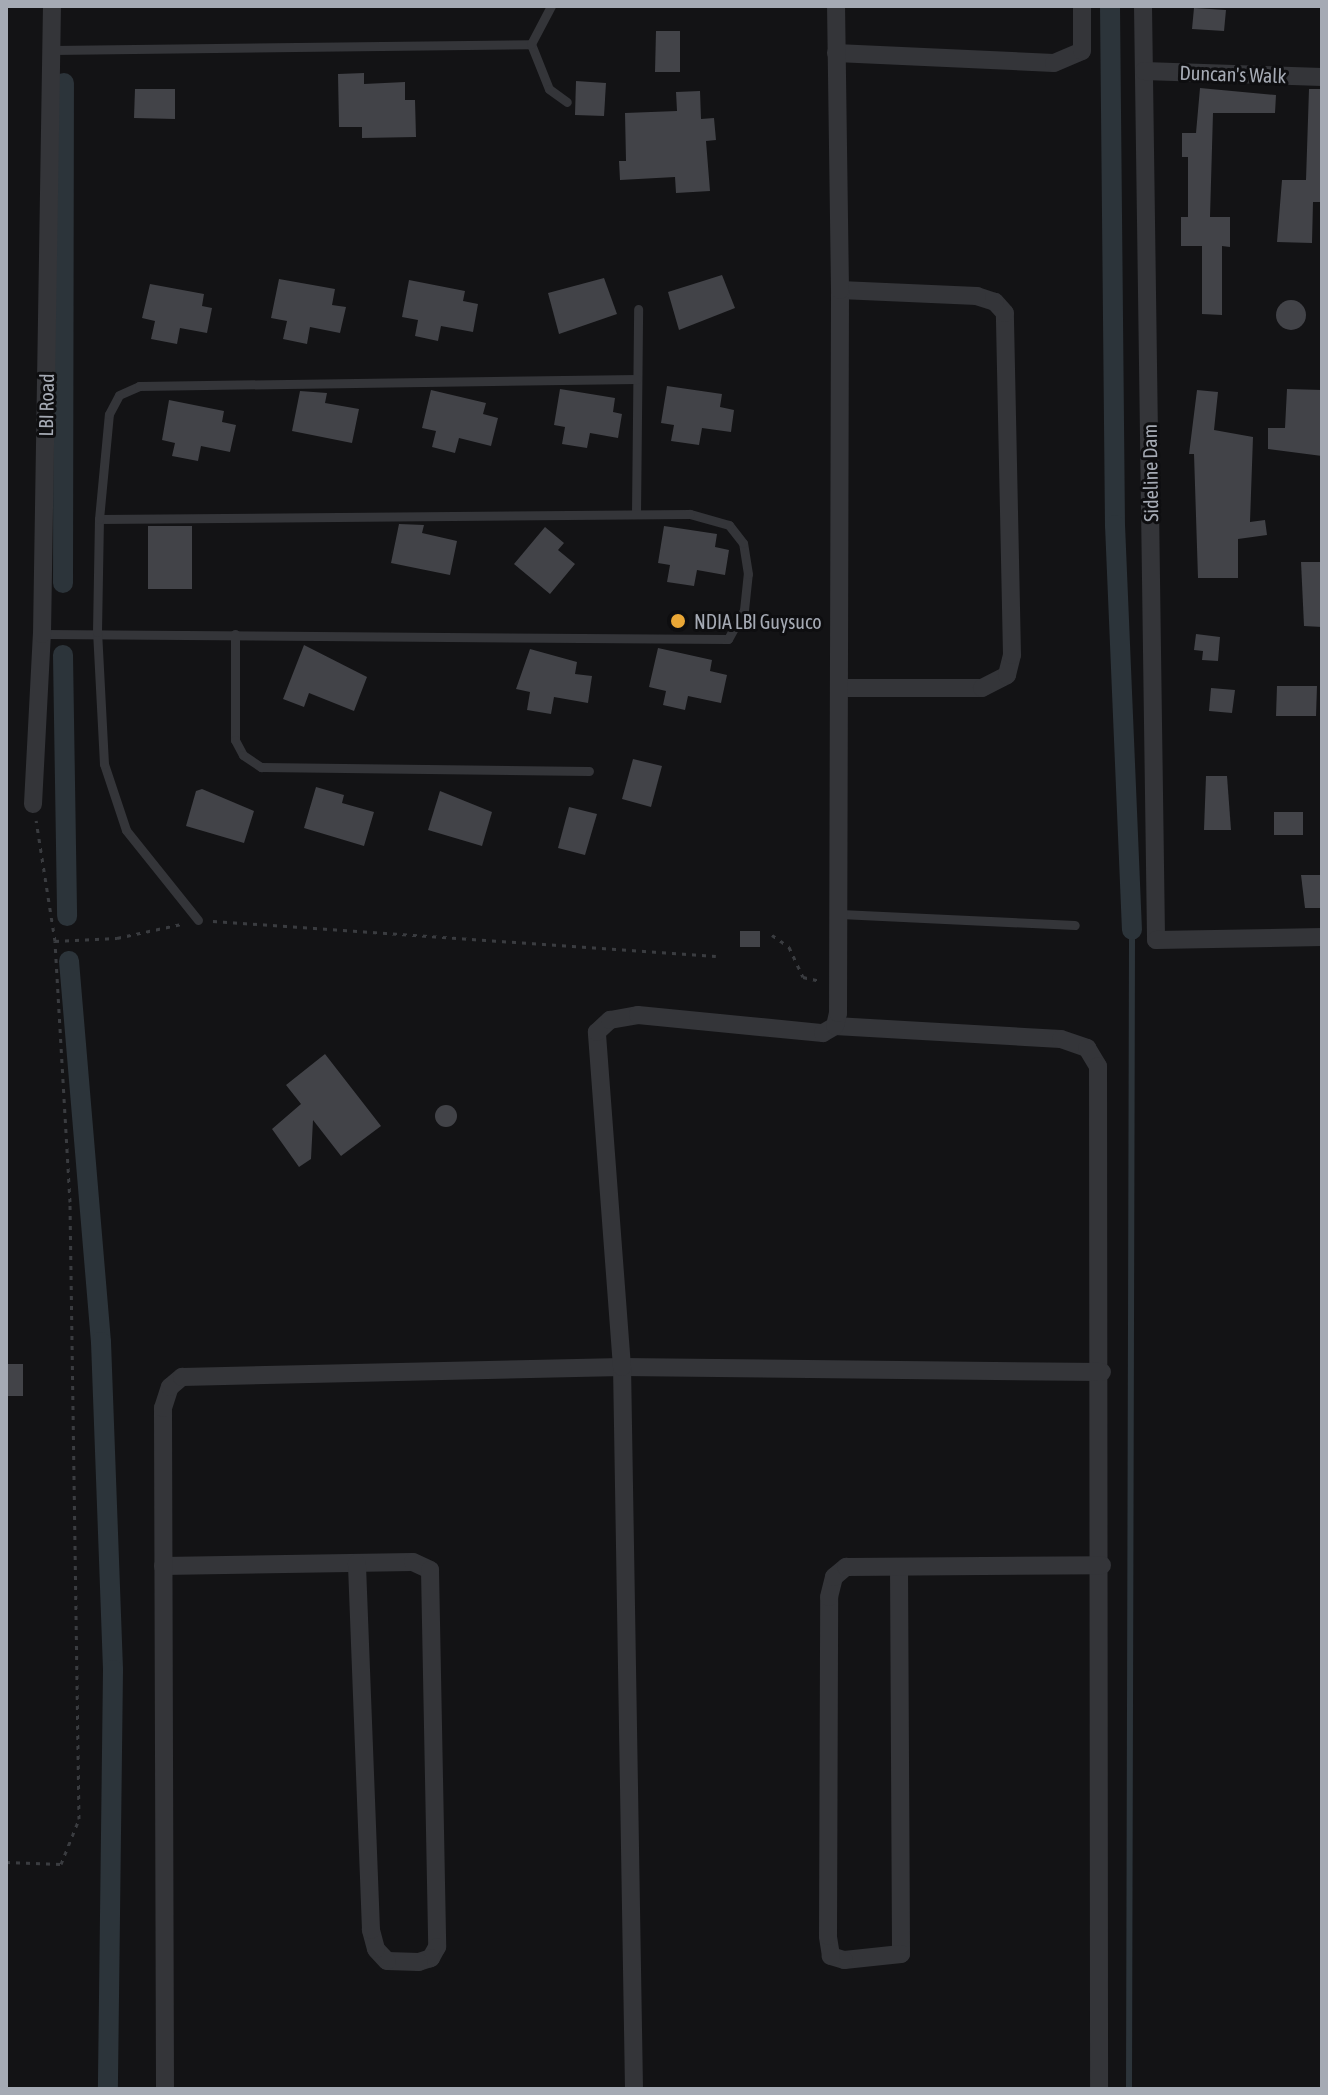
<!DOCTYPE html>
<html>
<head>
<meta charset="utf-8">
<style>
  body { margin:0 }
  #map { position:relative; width:1328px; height:2095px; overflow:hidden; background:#131315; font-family:"Asap Condensed",sans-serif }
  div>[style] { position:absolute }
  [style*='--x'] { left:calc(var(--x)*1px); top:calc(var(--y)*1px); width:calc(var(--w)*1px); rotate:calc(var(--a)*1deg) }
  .stream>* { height:6px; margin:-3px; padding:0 3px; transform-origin:3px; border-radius:3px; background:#2c343a }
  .canal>* { height:20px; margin:-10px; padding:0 10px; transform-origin:10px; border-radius:10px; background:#2c343a }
  .building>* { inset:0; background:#424348 }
  .round { border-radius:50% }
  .path>* { height:3px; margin-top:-1.5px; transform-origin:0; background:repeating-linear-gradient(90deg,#3a3c40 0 4px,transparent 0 10px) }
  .service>* { height:9px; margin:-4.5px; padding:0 4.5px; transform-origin:4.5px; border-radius:4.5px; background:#343539 }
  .minor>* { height:18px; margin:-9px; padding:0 9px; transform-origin:9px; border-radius:9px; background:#343539 }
  .dots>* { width:22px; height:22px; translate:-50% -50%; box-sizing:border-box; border:4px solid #0e0e10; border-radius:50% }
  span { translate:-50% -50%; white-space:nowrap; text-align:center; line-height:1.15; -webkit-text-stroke:6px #0e0e10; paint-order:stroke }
  .street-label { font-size:20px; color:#a5aab4 }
  .poi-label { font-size:20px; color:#a5aab4 }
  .left { translate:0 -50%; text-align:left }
  .frame { position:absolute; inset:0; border:8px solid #a5aab4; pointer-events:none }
</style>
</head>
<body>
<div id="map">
  <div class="stream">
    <i style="--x:1129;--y:2089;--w:1159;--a:-89.85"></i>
  </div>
  <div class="canal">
    <i style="--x:1110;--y:6;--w:519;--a:89.45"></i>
    <i style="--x:1115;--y:525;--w:405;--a:87.6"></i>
    <i style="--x:63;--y:583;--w:500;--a:-89.89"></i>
    <i style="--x:63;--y:655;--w:261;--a:89.1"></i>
    <i style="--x:69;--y:961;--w:382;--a:85.2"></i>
    <i style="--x:101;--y:1342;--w:328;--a:87.9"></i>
    <i style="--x:113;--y:1670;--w:419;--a:90.7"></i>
  </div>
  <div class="building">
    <i style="clip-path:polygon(1194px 8px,1226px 10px,1224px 31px,1192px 29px)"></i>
    <i style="clip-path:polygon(656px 31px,680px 31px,680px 72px,655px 72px)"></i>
    <i style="clip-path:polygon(364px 73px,364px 84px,405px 82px,405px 100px,415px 100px,416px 137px,362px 138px,362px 127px,339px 127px,338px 74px)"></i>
    <i style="clip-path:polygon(576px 81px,606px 83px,604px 116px,575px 115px)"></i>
    <i style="clip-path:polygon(1200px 88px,1276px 95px,1275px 113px,1213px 113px,1210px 217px,1230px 217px,1230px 247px,1222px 246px,1222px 315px,1202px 314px,1202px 246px,1181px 246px,1181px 217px,1188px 217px,1188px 157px,1182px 157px,1182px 133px,1196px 133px)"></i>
    <i style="clip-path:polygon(135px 89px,175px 89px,175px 119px,134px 118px)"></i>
    <i style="clip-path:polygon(1309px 89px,1322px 89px,1322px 202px,1313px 202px,1312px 243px,1277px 242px,1282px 180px,1306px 180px)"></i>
    <i style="clip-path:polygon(700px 91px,701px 119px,714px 118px,716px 140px,706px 141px,710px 191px,676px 193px,675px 177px,620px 180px,619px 161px,626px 161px,625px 113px,677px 111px,676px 92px)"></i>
    <i style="clip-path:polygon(722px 275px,735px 308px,679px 330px,668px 292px)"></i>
    <i style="clip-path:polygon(604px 278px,617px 314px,559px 334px,548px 293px)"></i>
    <i style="clip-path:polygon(279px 279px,335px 289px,332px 305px,346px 307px,340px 333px,310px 327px,307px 344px,283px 339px,287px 321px,271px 318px)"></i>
    <i style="clip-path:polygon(409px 280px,465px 291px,463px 301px,478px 304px,473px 332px,441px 326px,438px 341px,415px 336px,418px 320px,402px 317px)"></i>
    <i style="clip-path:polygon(150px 284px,204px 294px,202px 306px,212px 308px,207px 333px,180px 328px,177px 344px,151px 339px,155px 321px,142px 318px)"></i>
    <i class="round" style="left:1276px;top:300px;width:30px;height:30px"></i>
    <i style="clip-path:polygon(667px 386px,722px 394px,720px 407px,734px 410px,731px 432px,702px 428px,699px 445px,671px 441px,674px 425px,661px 423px)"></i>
    <i style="clip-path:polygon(560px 389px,615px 398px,613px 412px,622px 414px,618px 438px,590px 433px,587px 448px,562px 444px,565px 427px,554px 425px)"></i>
    <i style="clip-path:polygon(1287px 389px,1322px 390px,1322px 456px,1268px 449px,1268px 428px,1285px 428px)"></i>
    <i style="clip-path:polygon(431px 390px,486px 403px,483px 414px,498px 418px,491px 446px,459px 438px,455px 453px,432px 447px,436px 431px,422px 428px)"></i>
    <i style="clip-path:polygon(1197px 390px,1218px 392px,1214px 430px,1253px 437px,1250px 522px,1265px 520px,1267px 535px,1238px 539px,1238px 578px,1198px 578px,1194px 454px,1189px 454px)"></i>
    <i style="clip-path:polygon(300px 391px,327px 393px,325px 403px,359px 409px,352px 443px,292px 431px)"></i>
    <i style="clip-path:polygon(169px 400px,224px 411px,222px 422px,236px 425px,230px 452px,201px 446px,198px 461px,172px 456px,175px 443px,162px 440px)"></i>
    <i style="clip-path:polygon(399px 524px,424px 525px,422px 533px,457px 541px,450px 575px,391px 563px)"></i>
    <i style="clip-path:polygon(148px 526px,192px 526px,192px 589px,148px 589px)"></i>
    <i style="clip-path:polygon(664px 526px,717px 534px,715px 547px,729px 550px,725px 575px,697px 570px,694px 586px,667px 582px,670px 565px,658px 563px)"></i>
    <i style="clip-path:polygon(545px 527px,564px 543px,558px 550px,575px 564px,550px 594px,514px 564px)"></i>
    <i style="clip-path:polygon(1301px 562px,1322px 562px,1322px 627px,1304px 626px)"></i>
    <i style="clip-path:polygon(1196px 634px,1220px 637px,1218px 661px,1202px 660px,1203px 651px,1194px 650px)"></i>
    <i style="clip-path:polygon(304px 645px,367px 677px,354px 711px,309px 693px,304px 707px,283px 699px)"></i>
    <i style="clip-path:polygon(658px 648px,712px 660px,710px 671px,727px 675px,721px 703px,688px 696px,685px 710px,663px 705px,666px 691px,649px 687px)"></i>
    <i style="clip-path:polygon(530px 649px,577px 662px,575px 674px,592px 676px,588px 703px,554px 697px,551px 714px,527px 710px,530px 692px,516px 689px)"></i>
    <i style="clip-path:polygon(1277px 686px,1317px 686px,1316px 716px,1276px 716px)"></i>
    <i style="clip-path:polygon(1211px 688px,1235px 690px,1232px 713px,1209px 711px)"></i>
    <i style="clip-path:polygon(633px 759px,662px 766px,651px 807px,622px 799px)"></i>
    <i style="clip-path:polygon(1206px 776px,1227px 776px,1231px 830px,1204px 830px)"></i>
    <i style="clip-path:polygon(316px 787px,344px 795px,342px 803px,374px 812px,364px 846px,304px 828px)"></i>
    <i style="clip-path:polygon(202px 789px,254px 811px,244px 843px,186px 826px,196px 791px)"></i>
    <i style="clip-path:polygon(440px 791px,492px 812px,482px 846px,428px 830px)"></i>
    <i style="clip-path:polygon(569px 807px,597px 814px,585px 855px,558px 848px)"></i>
    <i style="clip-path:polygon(1274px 812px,1303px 812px,1303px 835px,1274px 835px)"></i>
    <i style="clip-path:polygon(1301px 875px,1322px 875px,1322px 908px,1305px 908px)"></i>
    <i style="clip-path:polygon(740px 931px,760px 931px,760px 947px,740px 947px)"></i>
    <i style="clip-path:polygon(325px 1054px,381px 1126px,341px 1156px,313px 1120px,311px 1159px,299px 1167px,272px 1129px,301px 1104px,286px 1085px)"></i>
    <i class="round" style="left:435px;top:1105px;width:22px;height:22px"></i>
    <i style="clip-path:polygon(6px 1364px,23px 1364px,23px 1396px,6px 1396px)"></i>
  </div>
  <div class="path">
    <i style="--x:213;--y:921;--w:504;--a:3.98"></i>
    <i style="--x:772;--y:935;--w:21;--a:35"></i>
    <i style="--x:789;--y:947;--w:33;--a:65"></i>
    <i style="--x:803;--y:977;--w:17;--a:13"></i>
    <i style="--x:55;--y:941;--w:62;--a:-2.8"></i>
    <i style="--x:117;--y:938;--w:66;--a:-12.2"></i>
    <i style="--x:6;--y:1862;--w:55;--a:2.1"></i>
    <i style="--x:61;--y:1864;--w:48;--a:-68.2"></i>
    <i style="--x:79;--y:1819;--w:617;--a:-90.84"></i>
    <i style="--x:70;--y:1202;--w:261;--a:-93.3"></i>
    <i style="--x:55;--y:941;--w:122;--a:-98.9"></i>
  </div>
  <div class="service">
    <i style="--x:531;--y:44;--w:48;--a:68.2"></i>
    <i style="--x:549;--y:89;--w:22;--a:36"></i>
    <i style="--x:53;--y:50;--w:478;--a:-0.7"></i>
    <i style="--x:531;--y:44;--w:43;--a:-62.2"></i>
    <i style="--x:636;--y:514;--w:205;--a:-89.4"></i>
    <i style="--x:42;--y:634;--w:686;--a:0.42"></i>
    <i style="--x:728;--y:639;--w:33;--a:-61"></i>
    <i style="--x:744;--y:610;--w:36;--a:-84"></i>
    <i style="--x:748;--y:574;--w:31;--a:-99"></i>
    <i style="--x:743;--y:543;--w:23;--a:-128"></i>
    <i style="--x:729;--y:525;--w:41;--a:-164.2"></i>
    <i style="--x:690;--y:514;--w:591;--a:179.52"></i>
    <i style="--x:235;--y:634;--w:106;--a:90"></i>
    <i style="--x:235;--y:740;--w:17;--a:62"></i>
    <i style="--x:243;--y:755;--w:22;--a:34"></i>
    <i style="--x:261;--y:767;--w:328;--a:0.7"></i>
    <i style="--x:840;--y:914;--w:235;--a:2.7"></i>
    <i style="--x:198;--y:920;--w:115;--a:-128.7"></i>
    <i style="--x:126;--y:830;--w:70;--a:-108.4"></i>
    <i style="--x:104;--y:764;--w:132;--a:-93"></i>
    <i style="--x:97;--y:632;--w:113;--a:-89"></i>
    <i style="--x:99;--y:519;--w:105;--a:-84.6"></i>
    <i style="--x:109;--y:414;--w:21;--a:-62"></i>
    <i style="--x:119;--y:395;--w:22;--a:-24"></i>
    <i style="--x:139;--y:386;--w:498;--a:-0.8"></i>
  </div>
  <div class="minor">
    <i style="--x:1143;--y:6;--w:934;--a:89.2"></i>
    <i style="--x:1156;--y:940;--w:166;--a:-1"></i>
    <i style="--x:836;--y:53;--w:218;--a:2.6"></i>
    <i style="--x:1054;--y:63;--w:30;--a:-23"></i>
    <i style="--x:1082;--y:51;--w:45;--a:-90"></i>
    <i style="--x:1144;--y:71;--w:178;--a:1.9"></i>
    <i style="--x:840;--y:688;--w:142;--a:0"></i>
    <i style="--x:982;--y:688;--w:28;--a:-27"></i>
    <i style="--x:1007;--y:675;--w:21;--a:-76"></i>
    <i style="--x:1012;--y:655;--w:342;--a:-91.2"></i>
    <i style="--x:1005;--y:313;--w:15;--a:-132"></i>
    <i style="--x:995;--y:302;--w:19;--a:-162"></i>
    <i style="--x:977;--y:296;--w:137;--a:-177.5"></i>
    <i style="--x:33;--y:804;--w:170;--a:-87"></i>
    <i style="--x:42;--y:634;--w:628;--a:-89.09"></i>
    <i style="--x:835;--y:1026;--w:226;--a:3.3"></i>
    <i style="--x:1061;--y:1039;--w:28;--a:19"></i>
    <i style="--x:1087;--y:1048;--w:21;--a:59"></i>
    <i style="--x:1098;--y:1066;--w:1023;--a:89.94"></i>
    <i style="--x:163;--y:1566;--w:250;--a:-0.9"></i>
    <i style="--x:413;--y:1562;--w:19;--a:25"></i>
    <i style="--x:430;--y:1570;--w:377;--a:88.9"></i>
    <i style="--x:437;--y:1947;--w:13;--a:119"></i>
    <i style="--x:431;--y:1958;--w:13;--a:162"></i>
    <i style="--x:419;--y:1962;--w:32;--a:-178"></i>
    <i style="--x:387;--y:1961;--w:16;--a:-133"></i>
    <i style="--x:376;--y:1949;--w:20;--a:-105"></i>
    <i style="--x:371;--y:1930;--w:367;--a:-92.2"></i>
    <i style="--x:899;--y:1568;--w:386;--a:89.7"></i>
    <i style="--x:901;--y:1954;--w:57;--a:174"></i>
    <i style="--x:844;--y:1960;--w:14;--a:-163"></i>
    <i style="--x:831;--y:1956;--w:20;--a:-99"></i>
    <i style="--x:828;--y:1936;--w:339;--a:-89.8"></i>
    <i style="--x:829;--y:1597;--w:21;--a:-76"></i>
    <i style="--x:834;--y:1577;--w:16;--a:-40"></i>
    <i style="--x:846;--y:1567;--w:256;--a:-0.4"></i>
    <i style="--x:165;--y:2089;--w:681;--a:-90.17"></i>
    <i style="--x:163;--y:1408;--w:22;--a:-72"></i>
    <i style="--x:170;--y:1387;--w:16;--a:-40"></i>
    <i style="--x:182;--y:1377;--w:440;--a:-1.3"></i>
    <i style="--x:622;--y:1367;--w:480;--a:0.6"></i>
    <i style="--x:634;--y:2089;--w:722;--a:-90.95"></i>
    <i style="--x:622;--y:1367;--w:336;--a:-94.3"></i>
    <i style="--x:597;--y:1032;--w:18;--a:-43"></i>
    <i style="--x:610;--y:1020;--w:28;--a:-10"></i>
    <i style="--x:638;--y:1015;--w:186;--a:5.6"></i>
    <i style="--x:823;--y:1033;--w:14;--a:-30"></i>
    <i style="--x:835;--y:1026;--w:13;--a:-77"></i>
    <i style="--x:838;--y:1013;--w:723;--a:-89.84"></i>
    <i style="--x:840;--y:290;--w:284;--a:-90.8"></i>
  </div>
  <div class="dots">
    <i style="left:678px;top:621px;background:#eaa736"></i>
  </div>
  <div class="street-label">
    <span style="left:1233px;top:74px;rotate:2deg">Duncan's Walk</span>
    <span style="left:46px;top:405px;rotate:-89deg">LBI Road</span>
    <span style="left:1150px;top:473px;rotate:-91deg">Sideline Dam</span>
  </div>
  <div class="poi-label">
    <span class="left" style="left:694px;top:621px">NDIA LBI Guysuco</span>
  </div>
  <div class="frame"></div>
</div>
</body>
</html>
